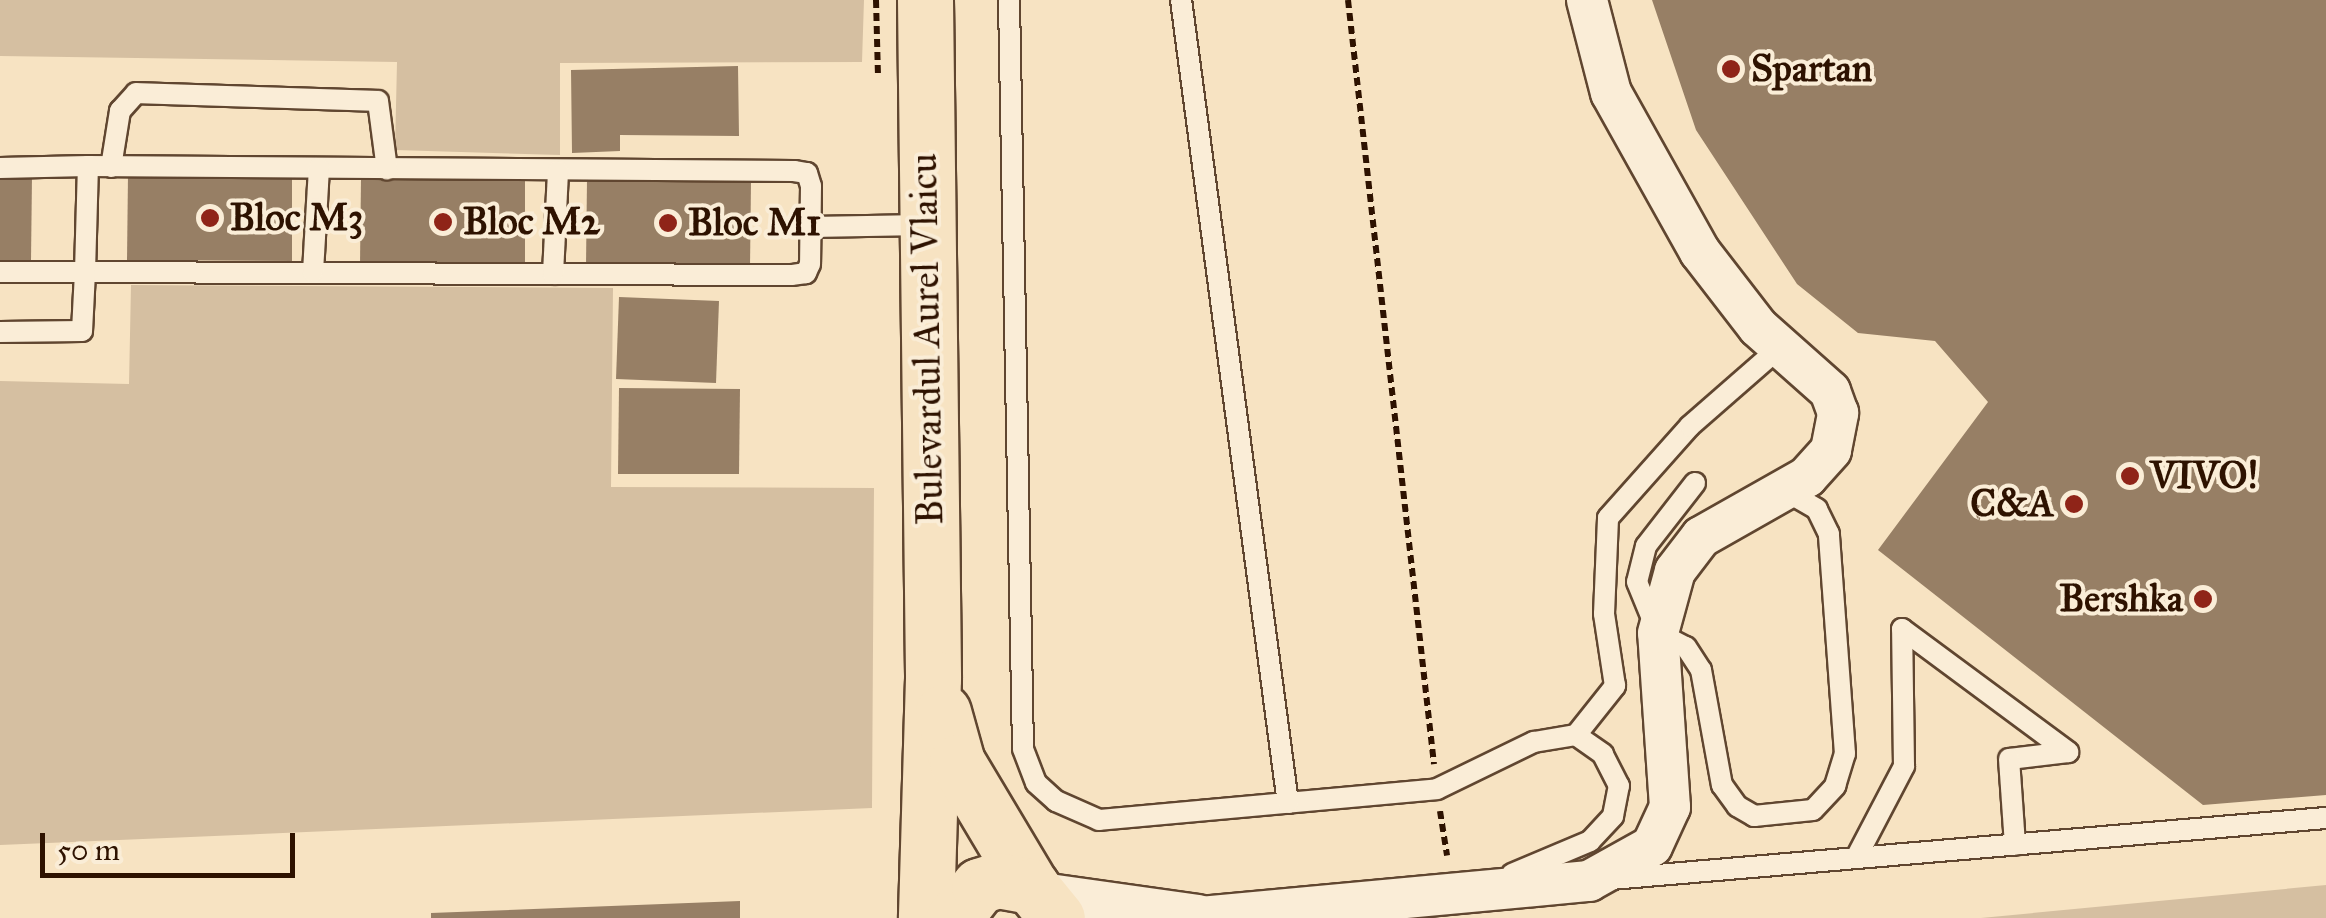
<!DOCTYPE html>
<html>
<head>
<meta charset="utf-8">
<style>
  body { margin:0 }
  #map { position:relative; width:2326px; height:918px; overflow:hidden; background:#f7e3c2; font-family:"IM FELL Great Primer",serif }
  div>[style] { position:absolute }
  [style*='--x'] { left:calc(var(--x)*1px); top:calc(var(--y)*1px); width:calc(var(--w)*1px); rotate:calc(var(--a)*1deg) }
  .green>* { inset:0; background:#d5bfa1 }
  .building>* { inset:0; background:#977f65 }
  .path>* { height:6px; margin-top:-3px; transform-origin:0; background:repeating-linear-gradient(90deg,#2e1200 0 8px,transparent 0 13px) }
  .roads { filter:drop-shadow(2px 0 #604630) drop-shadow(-2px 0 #604630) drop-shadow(0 2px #604630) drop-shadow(0 -2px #604630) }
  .lane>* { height:20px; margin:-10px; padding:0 10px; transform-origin:10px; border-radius:10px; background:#faedd7 }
  .street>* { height:40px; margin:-20px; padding:0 20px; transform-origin:20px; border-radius:20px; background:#faedd7 }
  .primary>* { height:55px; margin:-27.5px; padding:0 27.5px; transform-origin:27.5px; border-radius:27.5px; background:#f7e3c2 }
  .dots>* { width:28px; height:28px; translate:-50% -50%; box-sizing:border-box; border:5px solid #faedd7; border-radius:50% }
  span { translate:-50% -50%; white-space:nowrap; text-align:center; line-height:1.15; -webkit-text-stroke:8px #faedd7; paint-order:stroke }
  .poi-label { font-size:38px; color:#2e1200; font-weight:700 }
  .left { translate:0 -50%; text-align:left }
  .right { translate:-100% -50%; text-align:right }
  .street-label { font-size:38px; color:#2e1200 }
  .scale { position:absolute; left:40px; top:833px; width:255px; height:45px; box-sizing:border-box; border:5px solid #2e1200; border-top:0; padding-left:12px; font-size:30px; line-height:35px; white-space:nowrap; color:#2e1200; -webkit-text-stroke:8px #faedd7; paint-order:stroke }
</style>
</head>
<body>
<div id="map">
  <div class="green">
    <i style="clip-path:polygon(0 0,864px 0,862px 62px,560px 63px,560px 155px,395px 150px,397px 62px,0 56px)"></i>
    <i style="clip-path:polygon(131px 285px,613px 288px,611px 487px,874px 488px,872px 808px,0 845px,0 381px,129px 384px)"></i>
    <i style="clip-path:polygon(2326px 885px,2326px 918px,1981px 918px)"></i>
  </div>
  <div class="building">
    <i style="clip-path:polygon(1652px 0,2326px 0,2326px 795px,2203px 805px,1878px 550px,1988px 402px,1935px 341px,1858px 333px,1797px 284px,1696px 130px)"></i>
    <i style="clip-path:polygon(738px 66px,739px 136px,620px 135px,620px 151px,572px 153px,571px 70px)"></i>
    <i style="clip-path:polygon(128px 175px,292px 176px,292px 261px,127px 260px)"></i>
    <i style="clip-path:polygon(0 176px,32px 176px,31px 261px,0 261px)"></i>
    <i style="clip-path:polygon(361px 179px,525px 180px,525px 266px,360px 265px)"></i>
    <i style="clip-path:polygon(587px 180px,751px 181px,750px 267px,586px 266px)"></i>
    <i style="clip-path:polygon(619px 297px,719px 301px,716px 383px,616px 379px)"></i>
    <i style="clip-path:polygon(619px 388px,740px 389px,739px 474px,618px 474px)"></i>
    <i style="clip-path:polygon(740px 901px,740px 918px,431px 918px,431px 913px)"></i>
  </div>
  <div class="path">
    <i style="--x:876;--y:0;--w:74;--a:88.5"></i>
    <i style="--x:1348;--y:0;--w:769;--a:83.58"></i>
    <i style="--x:1440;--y:811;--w:45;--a:81"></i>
  </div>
  <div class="roads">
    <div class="lane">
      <i style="--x:1009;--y:0;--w:749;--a:88.93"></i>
      <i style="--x:1023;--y:749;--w:36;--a:69"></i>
      <i style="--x:1036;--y:783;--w:27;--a:42"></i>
      <i style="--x:1056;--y:801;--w:47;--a:23.8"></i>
      <i style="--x:1099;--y:820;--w:339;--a:-5.2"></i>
      <i style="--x:1437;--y:789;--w:108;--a:-25.9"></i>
      <i style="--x:1534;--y:742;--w:43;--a:-9.5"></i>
      <i style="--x:1576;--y:735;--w:63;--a:-51.5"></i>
      <i style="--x:1615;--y:686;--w:73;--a:-98.7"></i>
      <i style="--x:1604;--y:614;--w:96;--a:-87.6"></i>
      <i style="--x:1608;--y:518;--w:123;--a:-48.3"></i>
      <i style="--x:1690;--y:426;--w:118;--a:-41.2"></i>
      <i style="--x:1181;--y:0;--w:810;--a:82.41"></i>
      <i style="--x:88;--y:166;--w:706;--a:0.41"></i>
      <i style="--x:794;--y:171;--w:13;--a:9"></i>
      <i style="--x:807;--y:173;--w:14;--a:73"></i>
      <i style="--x:811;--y:186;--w:78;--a:90.7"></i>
      <i style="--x:810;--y:264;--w:10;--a:114"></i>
      <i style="--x:806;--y:273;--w:15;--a:172"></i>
      <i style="--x:791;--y:275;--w:706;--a:-179.76"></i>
      <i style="--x:85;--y:272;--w:106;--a:-88.4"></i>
      <i style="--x:111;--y:167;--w:57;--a:-80.9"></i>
      <i style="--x:120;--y:111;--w:24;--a:-48"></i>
      <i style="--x:136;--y:93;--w:242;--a:1.9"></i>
      <i style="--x:378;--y:101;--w:69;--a:82.5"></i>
      <i style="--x:0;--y:168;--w:88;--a:-1.3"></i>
      <i style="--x:811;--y:227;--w:112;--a:-1"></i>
      <i style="--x:0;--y:272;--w:85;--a:0"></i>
      <i style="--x:85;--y:272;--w:59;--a:92.9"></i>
      <i style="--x:82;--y:331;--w:82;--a:179.3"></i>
      <i style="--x:313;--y:272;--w:104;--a:-86.7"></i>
      <i style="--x:553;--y:274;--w:103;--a:-87.2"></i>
      <i style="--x:1695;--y:483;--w:80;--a:127.9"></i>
      <i style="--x:1646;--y:546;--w:37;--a:104"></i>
      <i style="--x:1637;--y:582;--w:55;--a:67.6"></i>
      <i style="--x:1658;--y:633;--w:31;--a:27"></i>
      <i style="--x:1686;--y:647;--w:27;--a:57"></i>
      <i style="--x:1701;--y:670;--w:117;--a:79.7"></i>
      <i style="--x:1722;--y:785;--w:26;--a:54"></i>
      <i style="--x:1737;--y:806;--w:20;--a:30"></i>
      <i style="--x:1754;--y:816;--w:59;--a:-5.8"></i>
      <i style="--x:1813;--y:810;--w:33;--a:-47"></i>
      <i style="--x:1835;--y:786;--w:34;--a:-73"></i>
      <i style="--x:1845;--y:754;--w:221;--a:-94.2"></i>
      <i style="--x:1829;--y:534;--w:28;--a:-116"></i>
      <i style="--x:1817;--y:509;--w:36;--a:-150"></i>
      <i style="--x:1856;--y:858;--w:104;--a:-62.4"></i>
      <i style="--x:1904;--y:766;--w:137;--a:-90.8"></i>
      <i style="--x:1902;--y:629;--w:207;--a:36.5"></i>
      <i style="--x:2068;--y:752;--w:59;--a:173.2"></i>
      <i style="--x:2009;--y:759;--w:86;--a:86"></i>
      <i style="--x:1512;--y:874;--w:85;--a:-22.9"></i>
      <i style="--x:1590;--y:841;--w:34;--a:-47"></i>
      <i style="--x:1613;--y:816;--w:31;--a:-79"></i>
      <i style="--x:1619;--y:786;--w:36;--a:-117"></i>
      <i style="--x:1603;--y:754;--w:33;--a:-145"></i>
      <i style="--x:1611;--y:879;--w:718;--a:-4.88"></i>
    </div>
    <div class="street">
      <i style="--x:1042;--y:893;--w:158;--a:8"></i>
      <i style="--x:1190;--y:918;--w:401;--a:-5.3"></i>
      <i style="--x:1589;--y:881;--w:72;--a:-29.1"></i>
      <i style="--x:1652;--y:846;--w:43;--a:-65.2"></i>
      <i style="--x:1670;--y:807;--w:174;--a:-93.9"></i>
      <i style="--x:1658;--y:633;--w:64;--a:-74.7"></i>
      <i style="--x:1675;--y:571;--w:43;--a:-52.6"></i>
      <i style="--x:1701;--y:537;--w:122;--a:-29.5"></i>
      <i style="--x:1807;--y:477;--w:36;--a:-48"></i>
      <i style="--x:1831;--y:450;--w:38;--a:-79"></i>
      <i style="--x:1838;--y:413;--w:23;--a:-110"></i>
      <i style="--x:1830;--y:391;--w:96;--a:-138.4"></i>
      <i style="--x:1758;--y:327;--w:95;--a:-127.7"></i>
      <i style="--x:1700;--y:252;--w:182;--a:-119.2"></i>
      <i style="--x:1611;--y:93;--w:96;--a:-104.5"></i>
    </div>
    <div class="primary">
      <i style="--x:925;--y:0;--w:678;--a:89.32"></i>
      <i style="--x:933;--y:678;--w:240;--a:91.7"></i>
      <i style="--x:943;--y:712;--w:52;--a:74.4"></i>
      <i style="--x:957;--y:762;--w:144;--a:59.2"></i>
      <i style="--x:954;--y:918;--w:41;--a:-52"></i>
      <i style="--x:979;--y:886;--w:19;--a:-18"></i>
      <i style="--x:997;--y:880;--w:35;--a:10"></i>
      <i style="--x:1031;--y:886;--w:41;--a:50.9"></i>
    </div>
  </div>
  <div class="dots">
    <i style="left:1731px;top:69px;background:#8f2418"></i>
    <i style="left:210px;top:218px;background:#8f2418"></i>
    <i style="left:443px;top:222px;background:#8f2418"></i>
    <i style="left:668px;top:223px;background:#8f2418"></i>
    <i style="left:2130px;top:476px;background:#8f2418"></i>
    <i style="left:2074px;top:504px;background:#8f2418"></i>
    <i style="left:2203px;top:599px;background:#8f2418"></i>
  </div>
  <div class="poi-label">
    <span class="left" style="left:1751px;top:69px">Spartan</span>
    <span class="left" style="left:230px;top:218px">Bloc M3</span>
    <span class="left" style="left:463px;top:222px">Bloc M2</span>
    <span class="left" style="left:688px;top:223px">Bloc M1</span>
    <span class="left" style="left:2150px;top:476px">VIVO!</span>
    <span class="right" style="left:2054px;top:504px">C&amp;A</span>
    <span class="right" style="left:2183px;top:599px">Bershka</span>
  </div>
  <div class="street-label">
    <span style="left:927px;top:339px;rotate:-91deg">Bulevardul Aurel Vlaicu</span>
  </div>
  <div class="scale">50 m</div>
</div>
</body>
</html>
